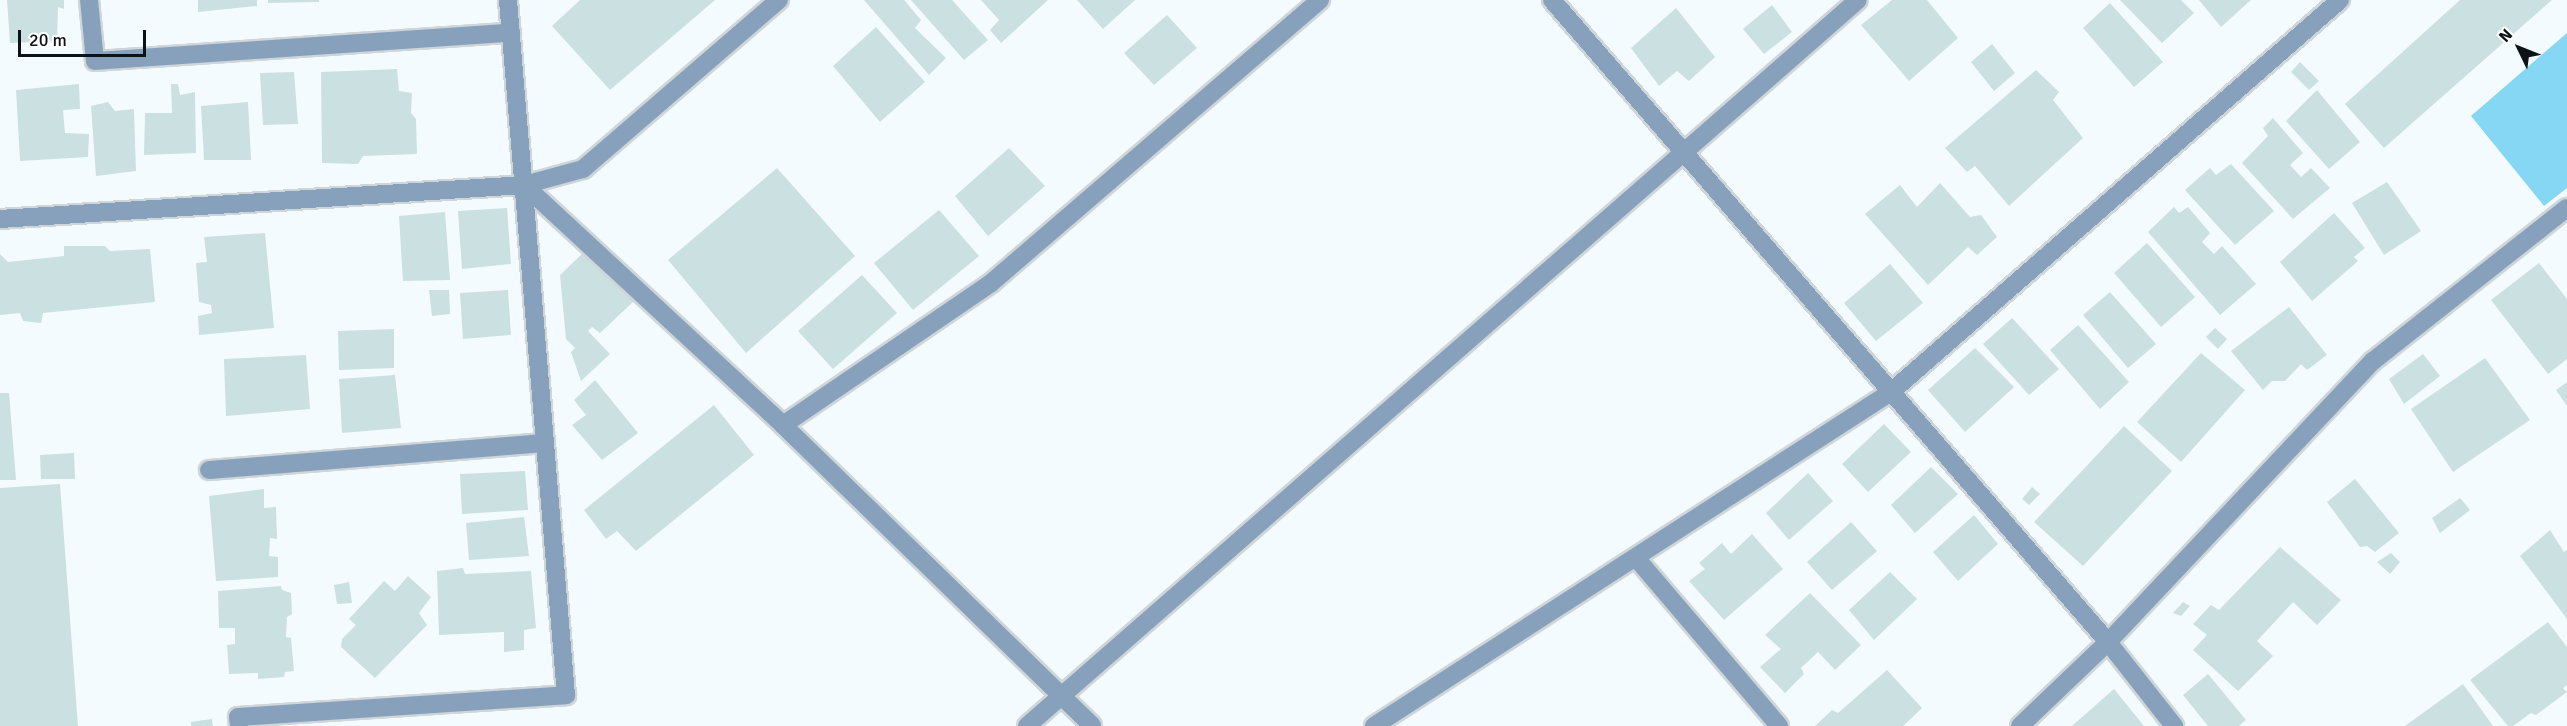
<!DOCTYPE html>
<html>
<head>
<meta charset="utf-8">
<style>
  body { margin:0 }
  #map { position:relative; width:2567px; height:726px; overflow:hidden; background:#f4fbfe; font-family:Signika,sans-serif }
  div>[style] { position:absolute }
  [style*='--x'] { left:calc(var(--x)*1px); top:calc(var(--y)*1px); width:calc(var(--w)*1px); rotate:calc(var(--a)*1deg) }
  .green>* { inset:0; background:#85d7f3 }
  .building>* { inset:0; background:#cbe0e0 }
  .roads { filter:drop-shadow(2px 0 #cfd6d9) drop-shadow(-2px 0 #cfd6d9) drop-shadow(0 2px #cfd6d9) drop-shadow(0 -2px #cfd6d9) }
  .minor>* { height:18px; margin:-9px; padding:0 9px; transform-origin:9px; border-radius:9px; background:#87a1bc }
  span { translate:-50% -50%; white-space:nowrap; text-align:center; line-height:1.15; -webkit-text-stroke:4.5px #fff; paint-order:stroke }
  .north { position:absolute; left:2489px; top:18px; width:60px; height:60px; -webkit-text-stroke:4px #fff; paint-order:stroke; rotate:313deg; font-size:16px; font-weight:700; line-height:24px; text-align:center; color:#0c1215 }
  .north::after { content:''; display:block; margin:auto; width:21px; height:27px; background:#0c1215; clip-path:polygon(50% 0,100% 100%,50% 72%,0 100%) }
  .scale { position:absolute; left:18px; top:30px; width:128px; height:27px; box-sizing:border-box; border:3px solid #0c1215; border-top:0; padding-left:8px; font-size:18px; line-height:21px; white-space:nowrap; color:#0c1215; -webkit-text-stroke:4px #fff; paint-order:stroke }
</style>
</head>
<body>
<div id="map">
  <div class="green">
    <i style="clip-path:polygon(2567px 33px,2567px 188px,2544px 206px,2471px 116px)"></i>
  </div>
  <div class="building">
    <i style="clip-path:polygon(7px 0,64px 0,64px 9px,58px 7px,57px 41px,10px 43px)"></i>
    <i style="clip-path:polygon(198px 0,257px 0,257px 6px,198px 12px)"></i>
    <i style="clip-path:polygon(268px 0,319px 0,319px 2px,268px 3px)"></i>
    <i style="clip-path:polygon(580px 0,715px 0,610px 90px,552px 26px)"></i>
    <i style="clip-path:polygon(864px 0,904px 0,921px 20px,915px 28px,946px 58px,929px 75px)"></i>
    <i style="clip-path:polygon(911px 0,952px 0,988px 40px,964px 60px)"></i>
    <i style="clip-path:polygon(981px 0,1048px 0,1001px 43px,990px 30px,999px 20px)"></i>
    <i style="clip-path:polygon(1077px 0,1135px 0,1103px 29px)"></i>
    <i style="clip-path:polygon(1892px 0,1927px 0,1958px 38px,1909px 81px,1861px 25px)"></i>
    <i style="clip-path:polygon(2120px 0,2181px 0,2194px 13px,2162px 43px)"></i>
    <i style="clip-path:polygon(2199px 0,2251px 0,2221px 27px)"></i>
    <i style="clip-path:polygon(2460px 0,2552px 0,2384px 148px,2345px 104px)"></i>
    <i style="clip-path:polygon(2110px 3px,2163px 62px,2134px 87px,2083px 28px)"></i>
    <i style="clip-path:polygon(1772px 5px,1792px 32px,1764px 54px,1743px 29px)"></i>
    <i style="clip-path:polygon(1676px 8px,1715px 57px,1689px 81px,1677px 71px,1659px 86px,1631px 48px)"></i>
    <i style="clip-path:polygon(1167px 15px,1197px 48px,1154px 85px,1124px 53px)"></i>
    <i style="clip-path:polygon(876px 27px,925px 82px,880px 122px,833px 66px)"></i>
    <i style="clip-path:polygon(1992px 44px,2015px 73px,1994px 91px,1971px 62px)"></i>
    <i style="clip-path:polygon(2300px 62px,2319px 81px,2309px 90px,2291px 72px)"></i>
    <i style="clip-path:polygon(397px 69px,399px 91px,412px 93px,411px 113px,416px 119px,417px 154px,363px 156px,358px 164px,322px 163px,321px 72px)"></i>
    <i style="clip-path:polygon(2036px 70px,2059px 92px,2053px 100px,2083px 138px,2009px 206px,1975px 166px,1967px 172px,1945px 148px)"></i>
    <i style="clip-path:polygon(294px 72px,298px 124px,263px 125px,260px 73px)"></i>
    <i style="clip-path:polygon(79px 84px,80px 109px,63px 110px,65px 133px,89px 134px,88px 157px,20px 161px,16px 90px)"></i>
    <i style="clip-path:polygon(171px 84px,178px 84px,180px 95px,195px 92px,196px 153px,144px 155px,145px 113px,172px 113px)"></i>
    <i style="clip-path:polygon(2317px 90px,2360px 142px,2329px 169px,2286px 121px)"></i>
    <i style="clip-path:polygon(108px 102px,115px 111px,134px 109px,136px 171px,96px 176px,91px 106px)"></i>
    <i style="clip-path:polygon(248px 102px,251px 160px,204px 160px,201px 106px)"></i>
    <i style="clip-path:polygon(2273px 118px,2303px 153px,2290px 165px,2301px 177px,2311px 168px,2330px 188px,2293px 219px,2242px 163px,2268px 136px,2263px 128px)"></i>
    <i style="clip-path:polygon(1009px 148px,1045px 186px,988px 236px,955px 196px)"></i>
    <i style="clip-path:polygon(2231px 164px,2274px 211px,2235px 245px,2185px 190px,2210px 168px,2216px 175px)"></i>
    <i style="clip-path:polygon(777px 168px,855px 256px,746px 353px,668px 260px)"></i>
    <i style="clip-path:polygon(2387px 182px,2421px 231px,2384px 255px,2352px 203px)"></i>
    <i style="clip-path:polygon(1940px 183px,1970px 217px,1981px 215px,1997px 237px,1977px 255px,1968px 247px,1928px 285px,1865px 214px,1900px 185px,1917px 207px)"></i>
    <i style="clip-path:polygon(2174px 207px,2179px 213px,2188px 207px,2210px 233px,2202px 242px,2214px 254px,2222px 246px,2256px 284px,2220px 315px,2148px 232px)"></i>
    <i style="clip-path:polygon(507px 208px,511px 264px,462px 269px,458px 211px)"></i>
    <i style="clip-path:polygon(939px 210px,979px 256px,913px 310px,874px 263px)"></i>
    <i style="clip-path:polygon(445px 212px,450px 280px,403px 281px,399px 216px)"></i>
    <i style="clip-path:polygon(2334px 213px,2365px 248px,2354px 257px,2358px 261px,2312px 301px,2280px 262px)"></i>
    <i style="clip-path:polygon(265px 233px,274px 328px,199px 335px,198px 316px,212px 313px,211px 305px,199px 302px,196px 263px,207px 262px,204px 237px)"></i>
    <i style="clip-path:polygon(2147px 243px,2195px 297px,2161px 327px,2114px 273px)"></i>
    <i style="clip-path:polygon(64px 246px,105px 246px,110px 251px,150px 249px,155px 302px,43px 313px,41px 323px,23px 321px,20px 313px,0 315px,0 254px,8px 262px,64px 256px)"></i>
    <i style="clip-path:polygon(583px 253px,634px 301px,600px 333px,592px 327px,588px 331px,610px 354px,581px 381px,571px 352px,575px 348px,566px 339px,560px 275px)"></i>
    <i style="clip-path:polygon(2539px 263px,2567px 299px,2567px 359px,2548px 374px,2491px 300px)"></i>
    <i style="clip-path:polygon(1890px 264px,1923px 303px,1876px 341px,1844px 303px)"></i>
    <i style="clip-path:polygon(862px 275px,897px 313px,833px 369px,798px 331px)"></i>
    <i style="clip-path:polygon(429px 290px,449px 290px,450px 314px,432px 316px)"></i>
    <i style="clip-path:polygon(508px 290px,511px 335px,463px 339px,460px 293px)"></i>
    <i style="clip-path:polygon(2110px 292px,2156px 344px,2128px 368px,2083px 315px)"></i>
    <i style="clip-path:polygon(2289px 307px,2327px 355px,2307px 370px,2301px 364px,2285px 381px,2272px 381px,2263px 390px,2231px 351px)"></i>
    <i style="clip-path:polygon(2012px 318px,2059px 369px,2029px 395px,1983px 344px)"></i>
    <i style="clip-path:polygon(2078px 325px,2129px 382px,2100px 409px,2050px 350px)"></i>
    <i style="clip-path:polygon(2215px 328px,2227px 339px,2218px 349px,2206px 337px)"></i>
    <i style="clip-path:polygon(394px 329px,394px 368px,339px 370px,338px 331px)"></i>
    <i style="clip-path:polygon(1975px 348px,2014px 387px,1965px 432px,1928px 390px)"></i>
    <i style="clip-path:polygon(2201px 353px,2245px 390px,2181px 462px,2137px 422px)"></i>
    <i style="clip-path:polygon(2423px 354px,2440px 376px,2404px 404px,2389px 379px)"></i>
    <i style="clip-path:polygon(306px 355px,310px 409px,226px 416px,224px 359px)"></i>
    <i style="clip-path:polygon(2485px 358px,2530px 420px,2453px 472px,2411px 409px)"></i>
    <i style="clip-path:polygon(395px 375px,401px 428px,342px 433px,339px 379px)"></i>
    <i style="clip-path:polygon(595px 380px,638px 433px,602px 460px,572px 425px,586px 415px,574px 400px)"></i>
    <i style="clip-path:polygon(2567px 382px,2567px 406px,2556px 390px)"></i>
    <i style="clip-path:polygon(0 393px,9px 393px,16px 480px,0 480px)"></i>
    <i style="clip-path:polygon(714px 405px,754px 455px,636px 551px,617px 531px,606px 539px,584px 510px)"></i>
    <i style="clip-path:polygon(1884px 424px,1911px 452px,1868px 492px,1842px 464px)"></i>
    <i style="clip-path:polygon(2124px 426px,2172px 471px,2083px 566px,2034px 522px)"></i>
    <i style="clip-path:polygon(74px 453px,75px 479px,41px 479px,40px 455px)"></i>
    <i style="clip-path:polygon(1931px 467px,1958px 494px,1915px 533px,1891px 505px)"></i>
    <i style="clip-path:polygon(525px 471px,528px 510px,462px 514px,460px 474px)"></i>
    <i style="clip-path:polygon(1808px 473px,1833px 501px,1789px 540px,1766px 513px)"></i>
    <i style="clip-path:polygon(2355px 479px,2399px 533px,2375px 552px,2367px 546px,2360px 547px,2327px 502px)"></i>
    <i style="clip-path:polygon(60px 484px,78px 726px,0 726px,0 488px)"></i>
    <i style="clip-path:polygon(2032px 487px,2040px 494px,2029px 505px,2022px 499px)"></i>
    <i style="clip-path:polygon(264px 489px,264px 508px,276px 507px,277px 539px,270px 538px,269px 556px,278px 557px,278px 577px,216px 581px,209px 496px)"></i>
    <i style="clip-path:polygon(2460px 498px,2470px 510px,2440px 533px,2432px 518px)"></i>
    <i style="clip-path:polygon(1974px 515px,1998px 544px,1958px 581px,1933px 552px)"></i>
    <i style="clip-path:polygon(524px 517px,529px 556px,469px 560px,466px 523px)"></i>
    <i style="clip-path:polygon(1851px 522px,1877px 551px,1832px 590px,1807px 562px)"></i>
    <i style="clip-path:polygon(2550px 530px,2564px 552px,2567px 550px,2567px 619px,2520px 556px)"></i>
    <i style="clip-path:polygon(1752px 534px,1783px 569px,1724px 620px,1689px 581px,1705px 569px,1699px 563px,1722px 543px,1731px 554px)"></i>
    <i style="clip-path:polygon(2280px 547px,2341px 600px,2317px 625px,2293px 602px,2257px 641px,2273px 656px,2238px 691px,2193px 650px,2207px 635px,2193px 624px,2211px 605px,2219px 610px)"></i>
    <i style="clip-path:polygon(2391px 553px,2400px 562px,2390px 574px,2377px 562px)"></i>
    <i style="clip-path:polygon(463px 568px,465px 574px,531px 571px,536px 628px,524px 630px,524px 650px,504px 652px,504px 632px,439px 635px,437px 571px)"></i>
    <i style="clip-path:polygon(1890px 572px,1917px 599px,1874px 640px,1849px 610px)"></i>
    <i style="clip-path:polygon(408px 576px,431px 597px,419px 613px,427px 625px,375px 678px,341px 647px,342px 639px,356px 625px,349px 619px,384px 581px,395px 591px)"></i>
    <i style="clip-path:polygon(349px 582px,352px 603px,337px 604px,334px 585px)"></i>
    <i style="clip-path:polygon(281px 586px,282px 590px,291px 593px,292px 614px,287px 617px,286px 637px,291px 638px,294px 671px,285px 672px,284px 677px,258px 679px,258px 673px,229px 674px,227px 645px,235px 644px,235px 628px,219px 628px,218px 591px)"></i>
    <i style="clip-path:polygon(1810px 593px,1861px 645px,1835px 670px,1818px 652px,1801px 668px,1804px 674px,1785px 693px,1760px 667px,1781px 649px,1765px 635px)"></i>
    <i style="clip-path:polygon(2183px 602px,2190px 606px,2181px 616px,2173px 613px)"></i>
    <i style="clip-path:polygon(2548px 622px,2567px 647px,2567px 685px,2563px 688px,2567px 692px,2536px 715px,2531px 713px,2513px 726px,2508px 726px,2470px 680px)"></i>
    <i style="clip-path:polygon(1887px 670px,1922px 708px,1903px 726px,1815px 726px,1832px 710px,1838px 713px)"></i>
    <i style="clip-path:polygon(2208px 674px,2246px 720px,2239px 726px,2208px 726px,2183px 695px)"></i>
    <i style="clip-path:polygon(2463px 684px,2493px 726px,2405px 726px)"></i>
    <i style="clip-path:polygon(2114px 689px,2144px 726px,2072px 726px)"></i>
    <i style="clip-path:polygon(212px 719px,213px 726px,191px 726px,191px 722px)"></i>
  </div>
  <div class="roads">
    <div class="minor">
      <i style="--x:89;--y:0;--w:61;--a:84.4"></i>
      <i style="--x:95;--y:61;--w:417;--a:-3.9"></i>
      <i style="--x:1552;--y:0;--w:849;--a:49.11"></i>
      <i style="--x:2108;--y:642;--w:107;--a:51.8"></i>
      <i style="--x:524;--y:185;--w:353;--a:42.8"></i>
      <i style="--x:783;--y:425;--w:431;--a:44.2"></i>
      <i style="--x:0;--y:219;--w:525;--a:-3.71"></i>
      <i style="--x:524;--y:185;--w:61;--a:-15.2"></i>
      <i style="--x:583;--y:169;--w:259;--a:-40.8"></i>
      <i style="--x:783;--y:425;--w:252;--a:-34.3"></i>
      <i style="--x:991;--y:283;--w:434;--a:-40.7"></i>
      <i style="--x:209;--y:470;--w:337;--a:-4.6"></i>
      <i style="--x:1637;--y:559;--w:219;--a:49.6"></i>
      <i style="--x:239;--y:726;--w:9;--a:-96"></i>
      <i style="--x:238;--y:717;--w:329;--a:-3.8"></i>
      <i style="--x:566;--y:695;--w:697;--a:-94.77"></i>
      <i style="--x:1027;--y:726;--w:1103;--a:-41.14"></i>
      <i style="--x:1374;--y:726;--w:616;--a:-32.86"></i>
      <i style="--x:1891;--y:392;--w:596;--a:-41.12"></i>
      <i style="--x:2020;--y:726;--w:122;--a:-43.7"></i>
      <i style="--x:2108;--y:642;--w:386;--a:-46.7"></i>
      <i style="--x:2373;--y:361;--w:247;--a:-38.3"></i>
    </div>
  </div>
  <div class="north">N</div>
  <div class="scale">20 m</div>
</div>
</body>
</html>
